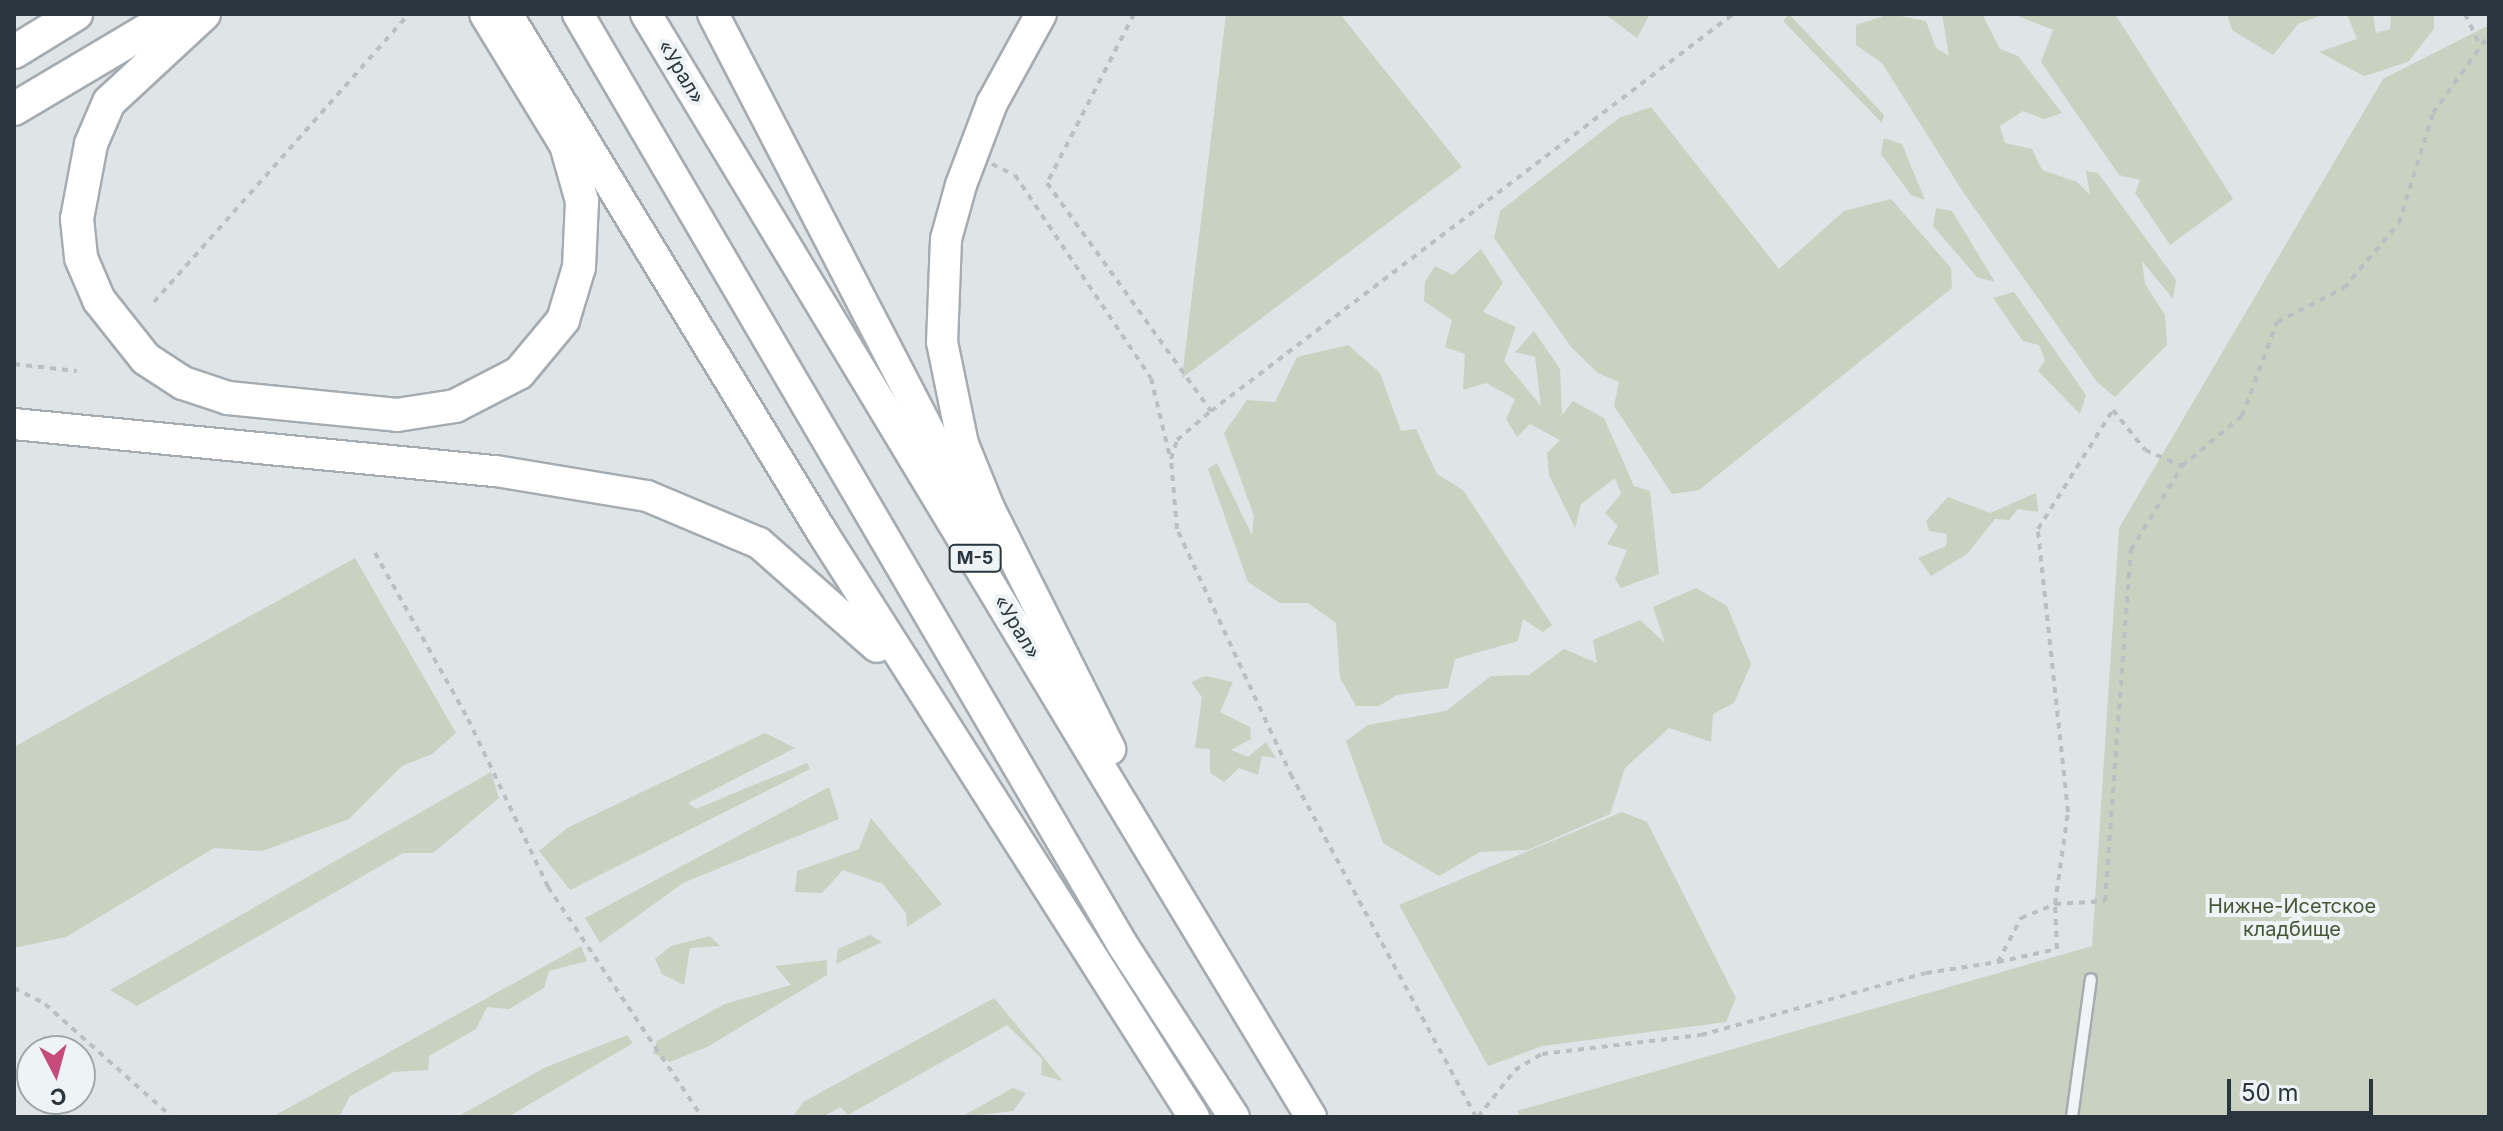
<!DOCTYPE html>
<html>
<head>
<meta charset="utf-8">
<style>
  body { margin:0 }
  #map { position:relative; width:2503px; height:1131px; overflow:hidden; background:#dfe4e7; font-family:Inter,sans-serif }
  div>[style] { position:absolute }
  [style*='--x'] { left:calc(var(--x)*1px); top:calc(var(--y)*1px); width:calc(var(--w)*1px); rotate:calc(var(--a)*1deg) }
  .green>* { inset:0; background:#c9d1c0 }
  .path>* { height:4px; margin-top:-2px; transform-origin:0; background:repeating-linear-gradient(90deg,#b9bfc2 0 6px,transparent 0 12px) }
  .roads { filter:drop-shadow(2px 0 #a5acb1) drop-shadow(-2px 0 #a5acb1) drop-shadow(0 2px #a5acb1) drop-shadow(0 -2px #a5acb1) }
  .service>* { height:10px; margin:-5px; padding:0 5px; transform-origin:5px; border-radius:5px; background:#f1f4f6 }
  .primary>* { height:30px; margin:-15px; padding:0 15px; transform-origin:15px; border-radius:15px; background:#fff }
  .trunk>* { height:32px; margin:-16px; padding:0 16px; transform-origin:16px; border-radius:16px; background:#fff }
  span { translate:-50% -50%; white-space:nowrap; text-align:center; line-height:1.15; -webkit-text-stroke:8px #eef3f5; paint-order:stroke }
  .shield-label span { padding:2px 6px; background:#eef3f5; border:2px solid; border-radius:6px; -webkit-text-stroke-width:0 }
  .shield-label { font-size:18px; color:#29363d; font-weight:700 }
  .street-label { font-size:20px; color:#29363d }
  .park-label { font-size:20px; color:#465837 }
  .frame { position:absolute; inset:0; border:16px solid #29363d; pointer-events:none }
  .north { position:absolute; left:16px; top:1035px; width:80px; height:80px; box-sizing:border-box; background:#eef3f5; border:2px solid #9fa7ab; border-radius:50%; rotate:174deg; font-size:22px; font-weight:700; line-height:32px; text-align:center; color:#29363d }
  .north::after { content:''; display:block; margin:auto; width:28px; height:36px; background:#c64a7c; clip-path:polygon(50% 0,100% 100%,50% 72%,0 100%) }
  .scale { position:absolute; left:2227px; top:1079px; width:146px; height:36px; box-sizing:border-box; border:4px solid #29363d; border-top:0; padding-left:10px; font-size:24px; line-height:28px; white-space:nowrap; color:#29363d; -webkit-text-stroke:6px #eef3f5; paint-order:stroke }
</style>
</head>
<body>
<div id="map">
  <div class="green">
    <i style="clip-path:polygon(1226px 14px,1340px 14px,1462px 167px,1182px 378px)"></i>
    <i style="clip-path:polygon(1605px 14px,1650px 14px,1637px 38px)"></i>
    <i style="clip-path:polygon(1789px 14px,1884px 115px,1882px 123px,1783px 21px)"></i>
    <i style="clip-path:polygon(1890px 14px,1926px 21px,1936px 48px,1949px 56px,1942px 14px,1982px 14px,2000px 49px,2018px 56px,2062px 113px,2044px 119px,2023px 111px,2000px 126px,2005px 143px,2032px 149px,2042px 170px,2077px 182px,2090px 195px,2086px 171px,2098px 173px,2176px 280px,2173px 299px,2142px 261px,2145px 284px,2165px 315px,2167px 345px,2115px 397px,2097px 382px,1963px 192px,1882px 63px,1856px 45px,1856px 25px)"></i>
    <i style="clip-path:polygon(2013px 14px,2115px 14px,2233px 199px,2170px 245px,2135px 193px,2140px 180px,2119px 175px,2041px 62px,2053px 30px)"></i>
    <i style="clip-path:polygon(2227px 14px,2325px 14px,2298px 24px,2273px 55px,2232px 30px)"></i>
    <i style="clip-path:polygon(2347px 14px,2373px 14px,2376px 33px,2390px 29px,2391px 14px,2434px 14px,2434px 29px,2408px 62px,2364px 76px,2319px 52px,2357px 39px)"></i>
    <i style="clip-path:polygon(2489px 25px,2489px 1117px,1520px 1117px,1517px 1111px,2092px 946px,2119px 528px,2383px 79px)"></i>
    <i style="clip-path:polygon(1651px 107px,1779px 269px,1844px 211px,1891px 199px,1951px 268px,1952px 288px,1699px 490px,1672px 494px,1614px 406px,1619px 382px,1598px 373px,1572px 348px,1494px 238px,1500px 211px,1619px 118px)"></i>
    <i style="clip-path:polygon(1884px 138px,1902px 144px,1925px 200px,1911px 195px,1881px 154px)"></i>
    <i style="clip-path:polygon(1936px 208px,1952px 211px,1995px 282px,1977px 277px,1933px 226px)"></i>
    <i style="clip-path:polygon(1481px 249px,1503px 283px,1483px 312px,1516px 327px,1504px 361px,1541px 406px,1535px 357px,1515px 352px,1534px 331px,1560px 369px,1562px 415px,1573px 401px,1604px 418px,1634px 486px,1650px 491px,1659px 574px,1621px 588px,1615px 579px,1627px 550px,1607px 544px,1618px 526px,1605px 513px,1621px 494px,1615px 478px,1581px 504px,1575px 528px,1549px 475px,1547px 453px,1560px 440px,1530px 424px,1517px 437px,1506px 419px,1515px 399px,1486px 383px,1463px 390px,1465px 354px,1445px 347px,1452px 320px,1424px 301px,1425px 282px,1435px 266px,1453px 275px)"></i>
    <i style="clip-path:polygon(2014px 292px,2086px 395px,2080px 414px,2038px 371px,2045px 360px,2039px 345px,2023px 341px,1993px 298px)"></i>
    <i style="clip-path:polygon(1348px 345px,1380px 373px,1401px 431px,1416px 429px,1437px 474px,1463px 490px,1552px 625px,1543px 632px,1523px 619px,1518px 641px,1455px 659px,1448px 688px,1397px 695px,1379px 706px,1356px 706px,1340px 678px,1336px 623px,1308px 603px,1280px 603px,1248px 582px,1208px 469px,1217px 463px,1252px 535px,1254px 516px,1224px 433px,1247px 400px,1275px 402px,1297px 357px)"></i>
    <i style="clip-path:polygon(2036px 493px,2038px 512px,2018px 509px,2009px 520px,1995px 519px,1967px 554px,1931px 576px,1918px 558px,1946px 546px,1947px 534px,1929px 531px,1926px 521px,1948px 497px,1990px 513px)"></i>
    <i style="clip-path:polygon(355px 558px,456px 733px,432px 754px,402px 766px,349px 819px,262px 851px,214px 848px,66px 937px,14px 948px,14px 747px)"></i>
    <i style="clip-path:polygon(1696px 588px,1727px 606px,1751px 664px,1734px 703px,1713px 714px,1711px 742px,1669px 728px,1625px 768px,1610px 814px,1528px 850px,1480px 852px,1439px 876px,1383px 843px,1346px 741px,1368px 725px,1446px 711px,1491px 676px,1529px 675px,1564px 649px,1597px 663px,1593px 640px,1640px 620px,1665px 643px,1653px 607px)"></i>
    <i style="clip-path:polygon(1206px 676px,1233px 682px,1220px 712px,1250px 727px,1251px 739px,1231px 750px,1248px 757px,1266px 742px,1276px 758px,1262px 756px,1258px 775px,1239px 768px,1224px 782px,1210px 773px,1210px 749px,1195px 748px,1202px 697px,1191px 682px)"></i>
    <i style="clip-path:polygon(765px 733px,795px 748px,688px 803px,696px 809px,807px 763px,810px 769px,570px 890px,539px 851px,567px 828px)"></i>
    <i style="clip-path:polygon(491px 772px,499px 798px,433px 853px,403px 853px,137px 1006px,110px 990px)"></i>
    <i style="clip-path:polygon(829px 787px,839px 819px,683px 883px,600px 943px,585px 918px)"></i>
    <i style="clip-path:polygon(1622px 812px,1647px 822px,1736px 998px,1726px 1022px,1542px 1046px,1488px 1066px,1399px 905px)"></i>
    <i style="clip-path:polygon(871px 818px,942px 904px,907px 927px,906px 913px,883px 884px,843px 870px,822px 893px,795px 892px,797px 871px,859px 849px)"></i>
    <i style="clip-path:polygon(870px 935px,882px 942px,836px 964px,838px 949px)"></i>
    <i style="clip-path:polygon(710px 936px,720px 946px,690px 948px,684px 985px,662px 974px,655px 959px,671px 946px)"></i>
    <i style="clip-path:polygon(581px 946px,587px 961px,549px 971px,544px 988px,509px 1009px,487px 1007px,476px 1029px,429px 1056px,428px 1070px,393px 1072px,350px 1096px,339px 1117px,272px 1117px)"></i>
    <i style="clip-path:polygon(827px 960px,827px 975px,707px 1047px,670px 1062px,653px 1053px,657px 1041px,725px 1004px,791px 985px,775px 966px)"></i>
    <i style="clip-path:polygon(994px 998px,1063px 1081px,1041px 1075px,1042px 1059px,1007px 1025px,848px 1115px,841px 1107px,822px 1117px,793px 1117px,803px 1102px)"></i>
    <i style="clip-path:polygon(627px 1035px,633px 1043px,508px 1117px,457px 1117px,544px 1068px)"></i>
    <i style="clip-path:polygon(1013px 1088px,1026px 1093px,1013px 1111px,961px 1117px)"></i>
  </div>
  <div class="path">
    <i style="--x:1134;--y:14;--w:190;--a:117.2"></i>
    <i style="--x:1047;--y:183;--w:281;--a:54.3"></i>
    <i style="--x:2465;--y:14;--w:32;--a:64"></i>
    <i style="--x:992;--y:164;--w:25;--a:26"></i>
    <i style="--x:1015;--y:175;--w:244;--a:56.2"></i>
    <i style="--x:1151;--y:378;--w:81;--a:76.5"></i>
    <i style="--x:154;--y:302;--w:385;--a:-48.5"></i>
    <i style="--x:14;--y:364;--w:63;--a:6.3"></i>
    <i style="--x:375;--y:553;--w:190;--a:60.7"></i>
    <i style="--x:468;--y:719;--w:186;--a:64.5"></i>
    <i style="--x:548;--y:887;--w:277;--a:56.2"></i>
    <i style="--x:1998;--y:962;--w:60;--a:-12.4"></i>
    <i style="--x:2057;--y:949;--w:45;--a:-92.5"></i>
    <i style="--x:2055;--y:904;--w:50;--a:-3.4"></i>
    <i style="--x:2105;--y:901;--w:352;--a:-85.8"></i>
    <i style="--x:2131;--y:550;--w:98;--a:-58.7"></i>
    <i style="--x:2182;--y:466;--w:78;--a:-39.8"></i>
    <i style="--x:2242;--y:416;--w:100;--a:-69.6"></i>
    <i style="--x:2277;--y:322;--w:75;--a:-26.9"></i>
    <i style="--x:2344;--y:288;--w:85;--a:-49.8"></i>
    <i style="--x:2399;--y:223;--w:115;--a:-72.8"></i>
    <i style="--x:2433;--y:113;--w:96;--a:-54.3"></i>
    <i style="--x:14;--y:988;--w:35;--a:27"></i>
    <i style="--x:45;--y:1004;--w:170;--a:41.7"></i>
    <i style="--x:1476;--y:1117;--w:387;--a:-118.4"></i>
    <i style="--x:1292;--y:777;--w:273;--a:-114.9"></i>
    <i style="--x:1177;--y:529;--w:70;--a:-94.9"></i>
    <i style="--x:1171;--y:459;--w:20;--a:-72"></i>
    <i style="--x:1177;--y:440;--w:45;--a:-40.5"></i>
    <i style="--x:1211;--y:411;--w:656;--a:-37.25"></i>
    <i style="--x:1478;--y:1117;--w:60;--a:-51.8"></i>
    <i style="--x:1515;--y:1070;--w:31;--a:-31"></i>
    <i style="--x:1542;--y:1054;--w:160;--a:-6.8"></i>
    <i style="--x:1701;--y:1035;--w:233;--a:-15.4"></i>
    <i style="--x:1926;--y:973;--w:73;--a:-8.7"></i>
    <i style="--x:1998;--y:962;--w:50;--a:-62.4"></i>
    <i style="--x:2021;--y:918;--w:37;--a:-22"></i>
    <i style="--x:2055;--y:904;--w:93;--a:-82"></i>
    <i style="--x:2068;--y:812;--w:285;--a:-96.1"></i>
    <i style="--x:2038;--y:529;--w:141;--a:-57.8"></i>
    <i style="--x:2113;--y:410;--w:51;--a:51.3"></i>
    <i style="--x:2145;--y:450;--w:40;--a:23.4"></i>
  </div>
  <div class="roads">
    <div class="service">
      <i style="--x:2072;--y:1117;--w:139;--a:-82.2"></i>
    </div>
    <div class="primary">
      <i style="--x:507;--y:14;--w:606;--a:58.7"></i>
      <i style="--x:822;--y:532;--w:693;--a:57.55"></i>
      <i style="--x:578;--y:14;--w:1077;--a:59.67"></i>
      <i style="--x:1122;--y:944;--w:206;--a:57.1"></i>
      <i style="--x:646;--y:14;--w:1288;--a:58.91"></i>
      <i style="--x:713;--y:14;--w:594;--a:62.61"></i>
      <i style="--x:1041;--y:14;--w:102;--a:118.8"></i>
      <i style="--x:992;--y:103;--w:88;--a:110.7"></i>
      <i style="--x:961;--y:185;--w:56;--a:105.5"></i>
      <i style="--x:946;--y:239;--w:103;--a:92.2"></i>
      <i style="--x:942;--y:342;--w:104;--a:78.4"></i>
      <i style="--x:963;--y:444;--w:69;--a:67.9"></i>
      <i style="--x:989;--y:508;--w:270;--a:63.3"></i>
      <i style="--x:14;--y:424;--w:484;--a:5.6"></i>
      <i style="--x:496;--y:471;--w:153;--a:9.4"></i>
      <i style="--x:647;--y:496;--w:121;--a:22.8"></i>
      <i style="--x:759;--y:543;--w:157;--a:41.4"></i>
    </div>
    <div class="trunk">
      <i style="--x:204;--y:14;--w:129;--a:137.2"></i>
      <i style="--x:109;--y:102;--w:46;--a:113.2"></i>
      <i style="--x:91;--y:144;--w:76;--a:100.6"></i>
      <i style="--x:77;--y:219;--w:39;--a:84"></i>
      <i style="--x:81;--y:258;--w:46;--a:66.8"></i>
      <i style="--x:99;--y:300;--w:75;--a:51.5"></i>
      <i style="--x:146;--y:359;--w:44;--a:33"></i>
      <i style="--x:183;--y:383;--w:47;--a:18.4"></i>
      <i style="--x:228;--y:398;--w:170;--a:5.7"></i>
      <i style="--x:397;--y:415;--w:59;--a:-8.8"></i>
      <i style="--x:455;--y:406;--w:72;--a:-27.3"></i>
      <i style="--x:519;--y:373;--w:69;--a:-50.3"></i>
      <i style="--x:563;--y:320;--w:55;--a:-73.2"></i>
      <i style="--x:579;--y:267;--w:66;--a:-87.4"></i>
      <i style="--x:582;--y:201;--w:58;--a:-105.9"></i>
      <i style="--x:566;--y:145;--w:153;--a:-121.4"></i>
      <i style="--x:14;--y:52;--w:73;--a:-31.5"></i>
      <i style="--x:14;--y:109;--w:186;--a:-30.7"></i>
    </div>
  </div>
  <div class="shield-label">
    <span style="left:975px;top:558px">М-5</span>
  </div>
  <div class="street-label">
    <span style="left:681px;top:72px;rotate:59deg">«Урал»</span>
    <span style="left:1017px;top:627px;rotate:59deg">«Урал»</span>
  </div>
  <div class="park-label">
    <span style="left:2292px;top:918px">Нижне-Исетское<br>кладбище</span>
  </div>
  <div class="frame"></div>
  <div class="north">С</div>
  <div class="scale">50 m</div>
</div>
</body>
</html>
